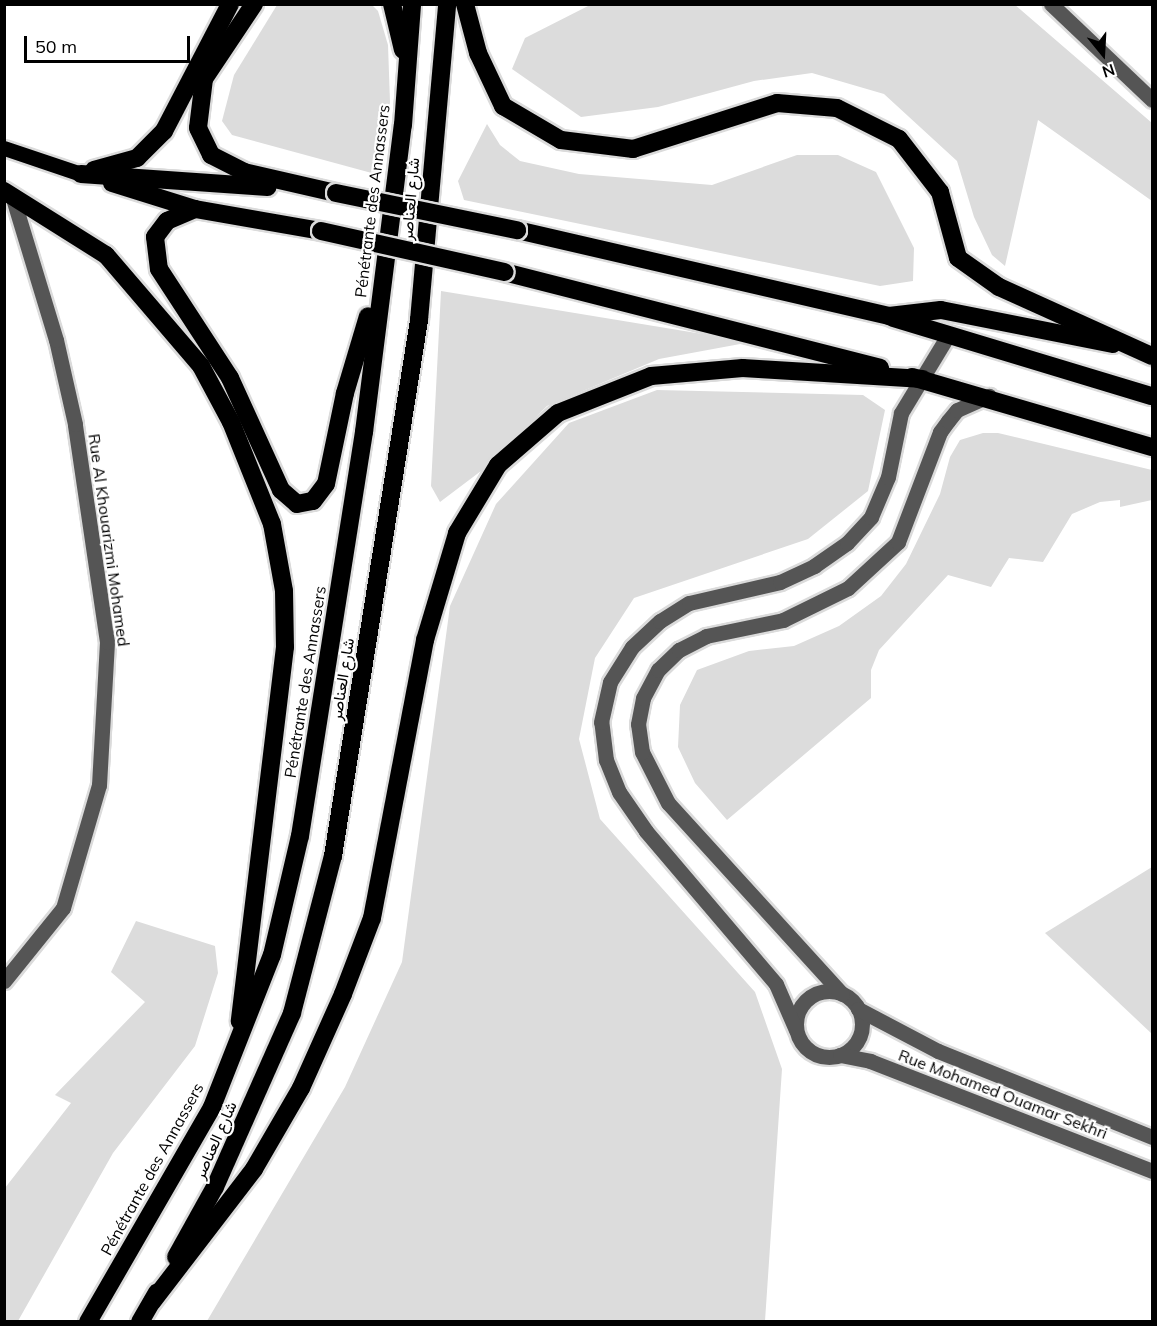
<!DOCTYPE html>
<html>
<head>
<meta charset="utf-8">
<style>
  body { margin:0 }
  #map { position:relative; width:1157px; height:1326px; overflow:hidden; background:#fff; font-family:Mulish,Vazirmatn,sans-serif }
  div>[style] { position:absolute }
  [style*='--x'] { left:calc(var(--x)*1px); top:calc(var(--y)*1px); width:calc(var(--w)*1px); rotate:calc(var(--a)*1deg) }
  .green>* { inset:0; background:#dcdcdc }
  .roads { filter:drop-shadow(2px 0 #dbdbdb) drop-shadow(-2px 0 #dbdbdb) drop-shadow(0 2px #dbdbdb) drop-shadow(0 -2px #dbdbdb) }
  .minor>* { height:15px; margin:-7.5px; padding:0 7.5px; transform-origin:7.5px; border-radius:7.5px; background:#555 }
  .minor>.ring { margin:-7.5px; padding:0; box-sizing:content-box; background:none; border:15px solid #555; border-radius:50% }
  .major>* { height:15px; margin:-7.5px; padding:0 7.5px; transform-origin:7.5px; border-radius:7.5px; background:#000 }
  .highway>* { height:18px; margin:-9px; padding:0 9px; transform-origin:9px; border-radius:9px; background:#000 }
  .bridges { filter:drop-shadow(2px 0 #dbdbdb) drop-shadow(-2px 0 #dbdbdb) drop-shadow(0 2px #dbdbdb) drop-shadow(0 -2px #dbdbdb) }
  .highway-bridge>* { height:18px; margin:-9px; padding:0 9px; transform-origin:9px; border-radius:9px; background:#000 }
  span { translate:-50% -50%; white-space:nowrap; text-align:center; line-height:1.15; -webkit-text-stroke:4.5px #fff; paint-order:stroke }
  .street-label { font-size:16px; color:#000 }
  .frame { position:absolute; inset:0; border:6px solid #000; pointer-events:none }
  .north { position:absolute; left:1073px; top:24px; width:60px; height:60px; -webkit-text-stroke:4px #fff; paint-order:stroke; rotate:162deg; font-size:16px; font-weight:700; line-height:24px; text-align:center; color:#000 }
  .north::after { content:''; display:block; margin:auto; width:21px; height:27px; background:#000; clip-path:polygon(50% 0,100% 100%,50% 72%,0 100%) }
  .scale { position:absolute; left:24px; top:36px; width:166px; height:27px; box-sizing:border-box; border:3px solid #000; border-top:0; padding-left:8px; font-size:18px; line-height:21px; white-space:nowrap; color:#000; -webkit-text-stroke:4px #fff; paint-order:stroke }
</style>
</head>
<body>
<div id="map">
  <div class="green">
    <i style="clip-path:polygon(592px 4px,1015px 5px,1152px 123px,1152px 201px,1038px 120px,1005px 266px,992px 255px,974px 217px,957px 161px,884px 94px,812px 73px,754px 81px,658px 107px,581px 117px,512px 69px,525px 38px)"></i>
    <i style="clip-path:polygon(277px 5px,372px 5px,378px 11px,388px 45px,390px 102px,379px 175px,232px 135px,222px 121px,234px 75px)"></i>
    <i style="clip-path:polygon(487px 124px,500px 145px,520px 161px,579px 174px,712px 185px,797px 155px,838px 155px,876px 172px,914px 248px,913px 281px,880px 286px,464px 200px,458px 181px)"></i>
    <i style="clip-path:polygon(441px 291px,751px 342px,659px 359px,547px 406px,481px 471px,440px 502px,431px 486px)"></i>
    <i style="clip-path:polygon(657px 390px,863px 395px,885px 410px,868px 491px,808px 539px,634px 598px,595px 658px,579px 739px,600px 819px,755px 992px,782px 1069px,765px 1321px,207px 1321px,345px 1087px,402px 962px,450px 606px,496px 504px,569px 423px)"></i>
    <i style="clip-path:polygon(983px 433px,998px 433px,1152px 470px,1152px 500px,1120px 507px,1120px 500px,1100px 502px,1072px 514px,1043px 562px,1009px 558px,991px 587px,948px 575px,879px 650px,871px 670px,871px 698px,727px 820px,695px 783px,678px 747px,680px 705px,697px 670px,749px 651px,794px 646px,839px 626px,881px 596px,906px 564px,940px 494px,950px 457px,960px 440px)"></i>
    <i style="clip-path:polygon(1152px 867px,1152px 1034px,1045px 933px)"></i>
    <i style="clip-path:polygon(136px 921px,215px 946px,218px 973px,195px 1046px,113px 1153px,18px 1321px,5px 1321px,5px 1188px,71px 1103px,55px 1095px,145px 1002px,111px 972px)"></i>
  </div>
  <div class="roads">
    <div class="minor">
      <i style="--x:1051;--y:4;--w:139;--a:43.5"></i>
      <i style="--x:4;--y:981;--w:94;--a:-51.1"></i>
      <i style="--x:63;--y:908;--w:128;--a:-73.7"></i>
      <i style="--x:99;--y:785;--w:143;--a:-86.8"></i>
      <i style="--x:107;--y:642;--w:220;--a:-98.4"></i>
      <i style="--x:75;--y:424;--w:86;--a:-102.7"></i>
      <i style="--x:56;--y:340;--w:152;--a:-106.9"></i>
      <i class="ring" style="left:796px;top:991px;width:51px;height:51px"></i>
      <i style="--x:842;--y:994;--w:258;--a:-132.3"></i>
      <i style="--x:668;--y:803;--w:57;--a:-117"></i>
      <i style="--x:642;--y:752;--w:28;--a:-98"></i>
      <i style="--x:638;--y:724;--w:26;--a:-79"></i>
      <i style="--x:643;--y:698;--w:32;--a:-62"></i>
      <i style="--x:658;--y:670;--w:29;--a:-44"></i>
      <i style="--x:679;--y:650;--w:30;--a:-27"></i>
      <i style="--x:706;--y:636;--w:79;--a:-11.7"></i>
      <i style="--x:783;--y:620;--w:72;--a:-26.2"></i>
      <i style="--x:848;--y:588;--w:68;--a:-42.6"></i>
      <i style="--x:898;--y:542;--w:118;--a:-69.1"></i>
      <i style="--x:940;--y:432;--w:14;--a:-54"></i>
      <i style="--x:948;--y:421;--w:14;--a:-51"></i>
      <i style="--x:957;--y:410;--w:35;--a:-24"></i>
      <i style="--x:858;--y:1009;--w:90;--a:27.7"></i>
      <i style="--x:938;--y:1051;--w:231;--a:21.9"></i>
      <i style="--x:796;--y:1030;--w:50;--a:-113.5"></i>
      <i style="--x:776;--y:984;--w:201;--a:-130.4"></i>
      <i style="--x:646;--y:831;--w:47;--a:-124.7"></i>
      <i style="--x:619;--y:792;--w:35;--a:-112"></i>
      <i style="--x:606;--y:760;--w:38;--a:-97"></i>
      <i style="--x:601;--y:722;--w:41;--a:-77.3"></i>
      <i style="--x:610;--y:682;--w:41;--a:-57.8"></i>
      <i style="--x:632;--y:647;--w:38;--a:-43"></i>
      <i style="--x:660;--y:621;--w:34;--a:-32"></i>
      <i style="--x:689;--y:603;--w:93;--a:-13"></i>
      <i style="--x:780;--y:582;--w:38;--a:-25"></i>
      <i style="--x:814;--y:566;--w:40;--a:-34.9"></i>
      <i style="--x:847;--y:543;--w:35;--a:-47"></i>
      <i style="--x:871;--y:517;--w:43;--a:-67"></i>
      <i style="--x:888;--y:477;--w:65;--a:-78.5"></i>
      <i style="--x:901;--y:413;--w:89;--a:-58.8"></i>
      <i style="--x:840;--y:1055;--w:31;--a:11"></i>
      <i style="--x:870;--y:1061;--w:303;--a:21.3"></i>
    </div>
    <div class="major">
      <i style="--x:4;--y:148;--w:81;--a:18.7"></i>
    </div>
    <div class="highway">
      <i style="--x:254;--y:4;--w:90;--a:123.7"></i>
      <i style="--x:204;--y:79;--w:49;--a:97"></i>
      <i style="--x:198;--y:128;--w:30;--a:64"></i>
      <i style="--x:211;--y:155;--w:37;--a:27"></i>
      <i style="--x:244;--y:172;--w:94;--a:12.9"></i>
      <i style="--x:392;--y:4;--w:47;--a:76.6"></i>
      <i style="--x:465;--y:4;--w:51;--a:75.1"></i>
      <i style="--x:478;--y:53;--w:59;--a:64.7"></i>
      <i style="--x:503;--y:106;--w:67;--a:30.4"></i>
      <i style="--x:561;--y:140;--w:73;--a:7.1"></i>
      <i style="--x:633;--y:149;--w:151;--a:-17.7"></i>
      <i style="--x:777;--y:103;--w:60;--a:4.8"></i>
      <i style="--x:837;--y:108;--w:69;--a:26.6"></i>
      <i style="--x:899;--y:139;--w:67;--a:52.3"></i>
      <i style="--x:940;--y:192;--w:68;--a:74.7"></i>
      <i style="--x:958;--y:258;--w:50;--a:35.3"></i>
      <i style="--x:999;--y:287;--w:168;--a:24.3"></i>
      <i style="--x:94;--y:170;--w:45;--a:-15.6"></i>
      <i style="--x:137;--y:158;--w:38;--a:-45"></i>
      <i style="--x:164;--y:131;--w:143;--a:-62.5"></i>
      <i style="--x:81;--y:174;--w:187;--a:4"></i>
      <i style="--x:112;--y:183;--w:87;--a:17.4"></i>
      <i style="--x:195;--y:209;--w:128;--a:9.9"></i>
      <i style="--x:4;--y:191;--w:120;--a:32.1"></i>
      <i style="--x:106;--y:255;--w:146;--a:49.4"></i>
      <i style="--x:201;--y:366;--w:64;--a:61.8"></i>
      <i style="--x:231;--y:422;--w:110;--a:68.1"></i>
      <i style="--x:272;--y:524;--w:68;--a:79.8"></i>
      <i style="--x:284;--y:591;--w:56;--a:89"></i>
      <i style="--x:285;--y:647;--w:377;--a:96.9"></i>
      <i style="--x:195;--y:209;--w:30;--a:157"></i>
      <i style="--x:167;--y:221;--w:20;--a:127"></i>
      <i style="--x:155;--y:237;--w:32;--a:83"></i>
      <i style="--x:159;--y:269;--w:130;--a:56.9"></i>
      <i style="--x:230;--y:378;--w:123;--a:65.5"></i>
      <i style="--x:281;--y:490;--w:21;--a:41"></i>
      <i style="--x:297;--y:504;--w:16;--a:-11"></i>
      <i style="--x:313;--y:501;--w:21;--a:-53"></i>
      <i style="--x:326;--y:484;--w:93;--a:-78.2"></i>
      <i style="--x:345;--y:393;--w:80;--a:-73.4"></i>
      <i style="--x:517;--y:230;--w:382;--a:13"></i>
      <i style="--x:889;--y:316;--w:52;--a:-6.6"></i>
      <i style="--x:941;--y:310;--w:175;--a:11.2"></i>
      <i style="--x:504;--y:272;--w:388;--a:14.3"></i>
      <i style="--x:893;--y:318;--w:270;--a:16.8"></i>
      <i style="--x:912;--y:377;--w:250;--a:16.3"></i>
      <i style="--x:176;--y:1257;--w:80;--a:-60.9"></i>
      <i style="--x:215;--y:1187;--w:190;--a:-66.1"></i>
      <i style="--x:292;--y:1013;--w:162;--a:-75.4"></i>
      <i style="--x:333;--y:856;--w:543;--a:-80.88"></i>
      <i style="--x:419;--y:320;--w:317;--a:-84.9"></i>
      <i style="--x:152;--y:1302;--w:168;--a:-52.5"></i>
      <i style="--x:254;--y:1169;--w:94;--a:-59.9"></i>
      <i style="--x:301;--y:1088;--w:103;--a:-65.9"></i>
      <i style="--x:343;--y:994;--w:81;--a:-69.1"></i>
      <i style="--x:372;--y:918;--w:283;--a:-79.2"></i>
      <i style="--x:425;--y:640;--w:112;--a:-73.3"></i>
      <i style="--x:457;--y:533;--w:79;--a:-58.9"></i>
      <i style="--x:498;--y:465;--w:79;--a:-40.9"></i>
      <i style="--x:558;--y:413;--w:100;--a:-21.7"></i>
      <i style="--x:651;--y:376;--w:92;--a:-5"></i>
      <i style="--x:743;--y:368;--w:180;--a:3.5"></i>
      <i style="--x:88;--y:1322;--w:248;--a:-60"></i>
      <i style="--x:212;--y:1107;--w:163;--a:-68.5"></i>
      <i style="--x:272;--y:955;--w:122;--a:-76.8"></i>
      <i style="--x:300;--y:836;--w:409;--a:-81"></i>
      <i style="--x:364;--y:432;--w:309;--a:-82.8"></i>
      <i style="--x:403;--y:125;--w:121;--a:-85.7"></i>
      <i style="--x:140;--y:1322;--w:34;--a:-60"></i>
    </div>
  </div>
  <div class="bridges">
    <div class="highway-bridge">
      <i style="--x:336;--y:193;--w:185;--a:11.6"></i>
      <i style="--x:321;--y:231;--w:188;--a:12.6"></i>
    </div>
  </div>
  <div class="street-label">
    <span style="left:410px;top:199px;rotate:-85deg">شارع العناصر</span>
    <span style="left:372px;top:201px;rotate:-83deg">Pénétrante des Annassers</span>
    <span style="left:109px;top:540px;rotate:82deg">Rue Al Khouarizmi Mohamed</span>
    <span style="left:342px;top:679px;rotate:-81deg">شارع العناصر</span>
    <span style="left:305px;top:682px;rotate:-81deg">Pénétrante des Annassers</span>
    <span style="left:1003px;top:1094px;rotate:21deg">Rue Mohamed Ouamar Sekhri</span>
    <span style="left:215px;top:1140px;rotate:-66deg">شارع العناصر</span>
    <span style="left:152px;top:1169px;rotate:-61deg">Pénétrante des Annassers</span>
  </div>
  <div class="frame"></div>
  <div class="north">N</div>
  <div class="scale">50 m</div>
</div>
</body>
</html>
